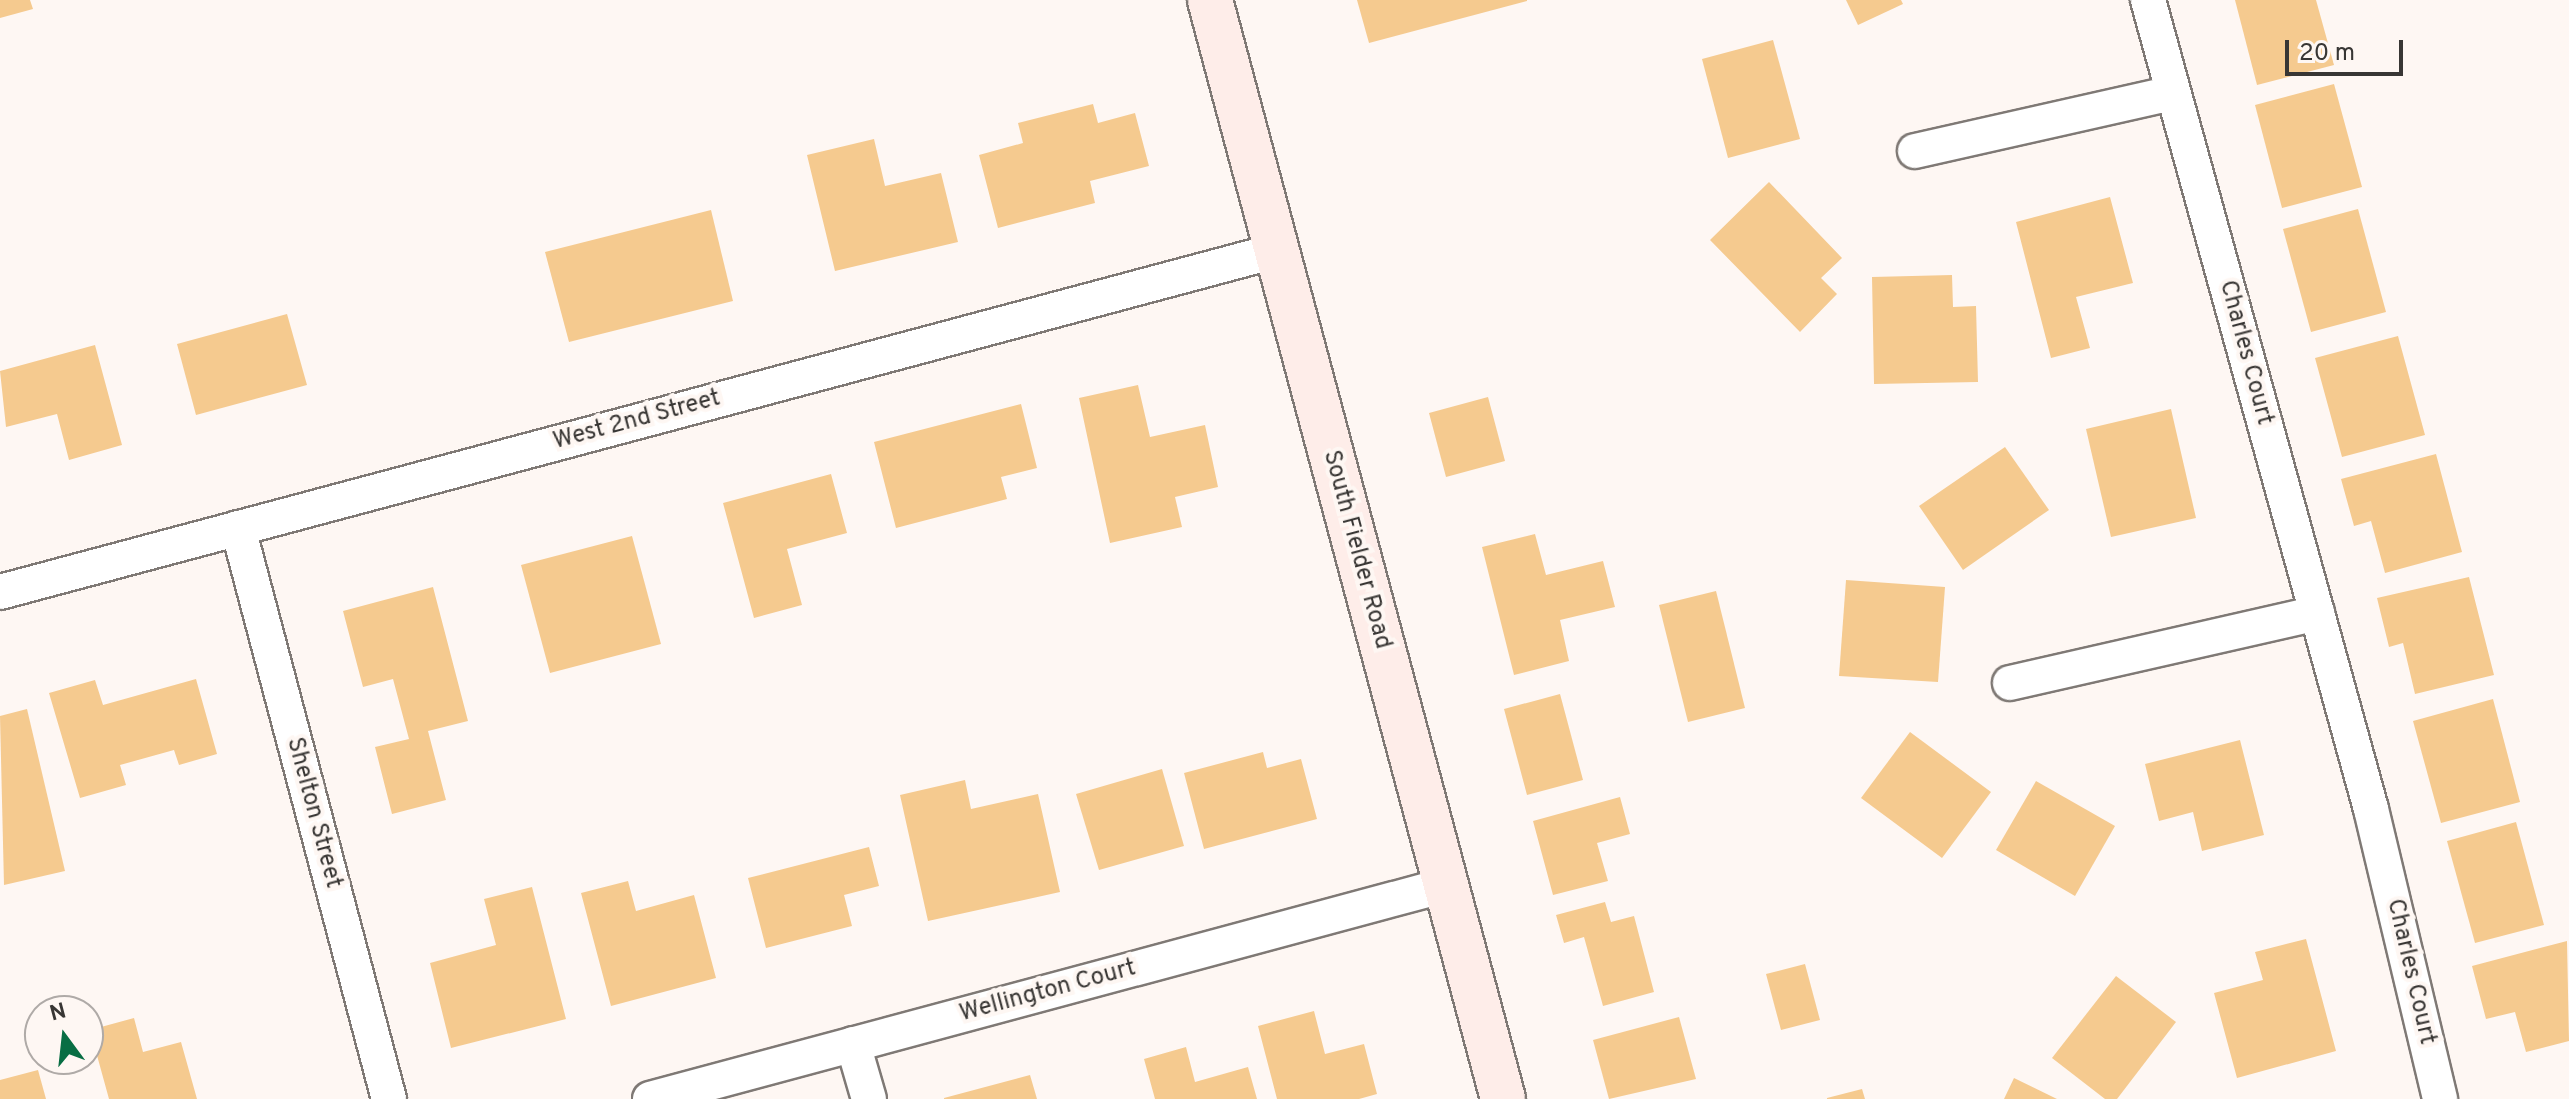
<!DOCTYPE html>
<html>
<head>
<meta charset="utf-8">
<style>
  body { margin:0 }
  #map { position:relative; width:2569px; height:1099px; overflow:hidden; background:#fef7f3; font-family:Overpass,sans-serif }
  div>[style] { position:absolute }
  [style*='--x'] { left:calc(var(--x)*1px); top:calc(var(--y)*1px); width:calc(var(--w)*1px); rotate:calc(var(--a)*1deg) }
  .building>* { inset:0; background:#f5ca8f }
  .roads { filter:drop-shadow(2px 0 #7f7975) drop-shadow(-2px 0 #7f7975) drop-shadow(0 2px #7f7975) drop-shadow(0 -2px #7f7975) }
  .street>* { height:34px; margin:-17px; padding:0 17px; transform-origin:17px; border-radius:17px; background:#fff }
  .secondary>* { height:44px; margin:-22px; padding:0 22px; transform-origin:22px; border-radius:22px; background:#feede9 }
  span { translate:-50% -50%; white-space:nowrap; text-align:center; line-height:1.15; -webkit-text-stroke:8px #fef7f3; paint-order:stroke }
  .street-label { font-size:24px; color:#383634 }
  .north { position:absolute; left:24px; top:995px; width:80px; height:80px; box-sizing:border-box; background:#fef7f3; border:2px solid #afaaa7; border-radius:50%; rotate:345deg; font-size:22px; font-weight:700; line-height:32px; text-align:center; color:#383634 }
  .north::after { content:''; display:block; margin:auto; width:28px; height:36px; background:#086e44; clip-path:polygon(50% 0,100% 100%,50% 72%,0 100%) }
  .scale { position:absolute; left:2285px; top:40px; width:118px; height:36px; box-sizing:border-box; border:4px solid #383634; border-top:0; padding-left:10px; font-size:24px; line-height:28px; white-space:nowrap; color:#383634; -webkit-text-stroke:6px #fef7f3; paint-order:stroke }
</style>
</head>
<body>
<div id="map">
  <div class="building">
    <i style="clip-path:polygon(0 0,30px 0,33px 9px,0 18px)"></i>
    <i style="clip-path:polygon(1357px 0,1527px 0,1527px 1px,1369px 43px)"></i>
    <i style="clip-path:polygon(1846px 0,1901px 0,1903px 4px,1858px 25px)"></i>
    <i style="clip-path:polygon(2235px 0,2316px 0,2334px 65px,2257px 85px)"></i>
    <i style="clip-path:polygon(1773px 40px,1800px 139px,1728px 158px,1702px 59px)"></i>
    <i style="clip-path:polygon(2334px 84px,2362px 187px,2282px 208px,2255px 105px)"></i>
    <i style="clip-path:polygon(1093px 104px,1098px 123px,1135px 113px,1149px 166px,1090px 181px,1095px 203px,998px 228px,979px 155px,1023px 143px,1018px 123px)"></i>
    <i style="clip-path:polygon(874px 139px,885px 186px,941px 173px,958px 242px,835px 271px,807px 155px)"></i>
    <i style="clip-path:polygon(1769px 182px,1842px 258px,1821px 278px,1837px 294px,1800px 332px,1710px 240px)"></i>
    <i style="clip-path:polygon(2110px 197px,2133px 283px,2076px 297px,2090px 348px,2051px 358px,2016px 222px)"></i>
    <i style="clip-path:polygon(2358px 209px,2386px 312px,2311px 332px,2283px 229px)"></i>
    <i style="clip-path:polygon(711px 210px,733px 301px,569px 342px,545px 252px)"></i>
    <i style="clip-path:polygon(1952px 275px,1953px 307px,1976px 306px,1978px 382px,1874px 384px,1872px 277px)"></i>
    <i style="clip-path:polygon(287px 314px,307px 385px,196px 415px,177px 344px)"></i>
    <i style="clip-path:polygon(2398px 336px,2425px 435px,2342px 457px,2315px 358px)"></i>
    <i style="clip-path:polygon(95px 345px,122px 445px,69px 460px,57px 414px,6px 427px,0 371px)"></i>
    <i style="clip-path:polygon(1138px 385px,1150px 437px,1205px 425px,1218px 487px,1175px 497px,1182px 527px,1110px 543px,1079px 398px)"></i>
    <i style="clip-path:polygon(1488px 397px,1505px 461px,1446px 477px,1429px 413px)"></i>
    <i style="clip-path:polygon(1021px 404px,1037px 468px,1001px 477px,1007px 499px,896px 528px,874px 442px)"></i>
    <i style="clip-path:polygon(2171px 409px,2196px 518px,2111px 537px,2086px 429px)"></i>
    <i style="clip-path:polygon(2005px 447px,2049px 510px,1963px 570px,1919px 506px)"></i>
    <i style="clip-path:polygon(2436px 454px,2462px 552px,2385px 573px,2371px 521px,2354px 526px,2341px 479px)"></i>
    <i style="clip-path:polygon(831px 474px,847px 533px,787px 549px,802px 605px,754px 618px,723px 503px)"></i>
    <i style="clip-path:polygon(1535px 534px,1546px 575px,1603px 561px,1615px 607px,1560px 620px,1569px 661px,1514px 675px,1482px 547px)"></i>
    <i style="clip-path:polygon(632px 536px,661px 644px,550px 673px,521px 565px)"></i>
    <i style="clip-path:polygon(2469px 577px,2494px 675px,2415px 694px,2403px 643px,2389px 647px,2377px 598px)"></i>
    <i style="clip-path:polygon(1846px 580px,1945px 587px,1938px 682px,1839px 676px)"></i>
    <i style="clip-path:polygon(433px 587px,468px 721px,428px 731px,446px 800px,392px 814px,375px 747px,409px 739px,393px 679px,363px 687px,343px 611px)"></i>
    <i style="clip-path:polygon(1716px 591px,1745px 708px,1688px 722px,1659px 605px)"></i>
    <i style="clip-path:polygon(196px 679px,217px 754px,179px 765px,174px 750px,120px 765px,126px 785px,80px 798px,49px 693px,95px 680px,103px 705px)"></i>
    <i style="clip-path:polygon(1560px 694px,1583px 780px,1527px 795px,1504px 709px)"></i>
    <i style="clip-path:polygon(2493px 699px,2520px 802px,2441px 823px,2413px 721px)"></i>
    <i style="clip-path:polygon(27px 709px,65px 871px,4px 885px,0 716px)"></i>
    <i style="clip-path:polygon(1910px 732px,1991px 792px,1942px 858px,1861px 798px)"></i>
    <i style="clip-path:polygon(2240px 740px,2264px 835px,2202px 851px,2193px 812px,2159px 821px,2145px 764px)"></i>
    <i style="clip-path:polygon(1263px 752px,1267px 768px,1301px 759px,1317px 819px,1204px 849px,1184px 773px)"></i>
    <i style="clip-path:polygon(1162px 769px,1184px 846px,1099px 870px,1076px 794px)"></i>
    <i style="clip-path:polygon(965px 780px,971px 809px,1038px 794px,1060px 892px,928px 921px,900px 795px)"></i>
    <i style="clip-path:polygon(2036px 781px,2115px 826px,2075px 896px,1996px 850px)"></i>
    <i style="clip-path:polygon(1620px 797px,1630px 834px,1597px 843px,1608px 881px,1553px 895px,1533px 821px)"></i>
    <i style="clip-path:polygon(2516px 822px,2544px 925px,2475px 943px,2447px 841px)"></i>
    <i style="clip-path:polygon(869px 847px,879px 886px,844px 895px,852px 926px,766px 948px,748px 878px)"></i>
    <i style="clip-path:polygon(628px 881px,636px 911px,694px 895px,716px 978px,611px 1006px,581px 893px)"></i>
    <i style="clip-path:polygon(532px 887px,566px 1019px,451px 1048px,430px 963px,496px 945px,484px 899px)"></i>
    <i style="clip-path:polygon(1605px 902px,1611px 922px,1634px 916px,1654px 992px,1603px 1006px,1584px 937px,1564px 943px,1556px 915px)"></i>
    <i style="clip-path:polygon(2306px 939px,2336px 1051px,2237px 1078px,2214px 993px,2263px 980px,2255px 952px)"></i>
    <i style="clip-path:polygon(2567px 941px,2569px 1041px,2526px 1052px,2515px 1012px,2486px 1019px,2472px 966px)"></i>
    <i style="clip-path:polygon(1805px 964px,1820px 1020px,1781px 1030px,1766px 974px)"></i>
    <i style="clip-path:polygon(2116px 976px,2176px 1022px,2117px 1099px,2105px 1099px,2052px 1058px)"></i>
    <i style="clip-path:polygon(1314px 1011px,1325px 1054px,1364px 1044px,1377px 1094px,1359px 1099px,1277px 1099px,1258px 1026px)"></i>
    <i style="clip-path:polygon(1679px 1017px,1696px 1079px,1609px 1099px,1593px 1040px)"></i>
    <i style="clip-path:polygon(134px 1018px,143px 1052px,181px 1042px,197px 1099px,109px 1099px,90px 1030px)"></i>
    <i style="clip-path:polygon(1186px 1047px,1195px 1082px,1248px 1067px,1257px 1099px,1155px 1099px,1144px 1059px)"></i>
    <i style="clip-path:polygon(38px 1070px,46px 1099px,0 1099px,0 1080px)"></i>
    <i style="clip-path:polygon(1030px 1075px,1037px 1099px,944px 1099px,944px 1098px)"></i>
    <i style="clip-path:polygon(2014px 1078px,2057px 1099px,2004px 1099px)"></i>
    <i style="clip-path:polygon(1862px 1089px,1865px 1099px,1827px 1099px,1827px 1098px)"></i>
  </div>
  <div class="roads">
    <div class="street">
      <i style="--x:2148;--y:0;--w:839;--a:74.59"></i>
      <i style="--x:2371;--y:809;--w:298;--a:76.6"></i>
      <i style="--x:1915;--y:151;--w:264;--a:-12.7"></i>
      <i style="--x:238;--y:528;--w:591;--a:75.19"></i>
      <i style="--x:0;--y:592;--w:1320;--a:-14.97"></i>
      <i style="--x:2010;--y:683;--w:315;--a:-12.8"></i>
      <i style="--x:853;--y:1044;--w:57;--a:73.8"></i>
      <i style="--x:650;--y:1099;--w:824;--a:-15.05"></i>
    </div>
    <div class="secondary">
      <i style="--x:1210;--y:0;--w:1137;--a:75.07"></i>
    </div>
  </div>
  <div class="street-label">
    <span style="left:2245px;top:353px;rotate:75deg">Charles Court</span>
    <span style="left:637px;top:421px;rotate:-15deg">West 2nd Street</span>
    <span style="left:1356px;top:550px;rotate:75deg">South Fielder Road</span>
    <span style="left:313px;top:813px;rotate:75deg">Shelton Street</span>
    <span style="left:2410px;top:972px;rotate:77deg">Charles Court</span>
    <span style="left:1048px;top:992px;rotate:-15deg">Wellington Court</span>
  </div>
  <div class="north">N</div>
  <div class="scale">20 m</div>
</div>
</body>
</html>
